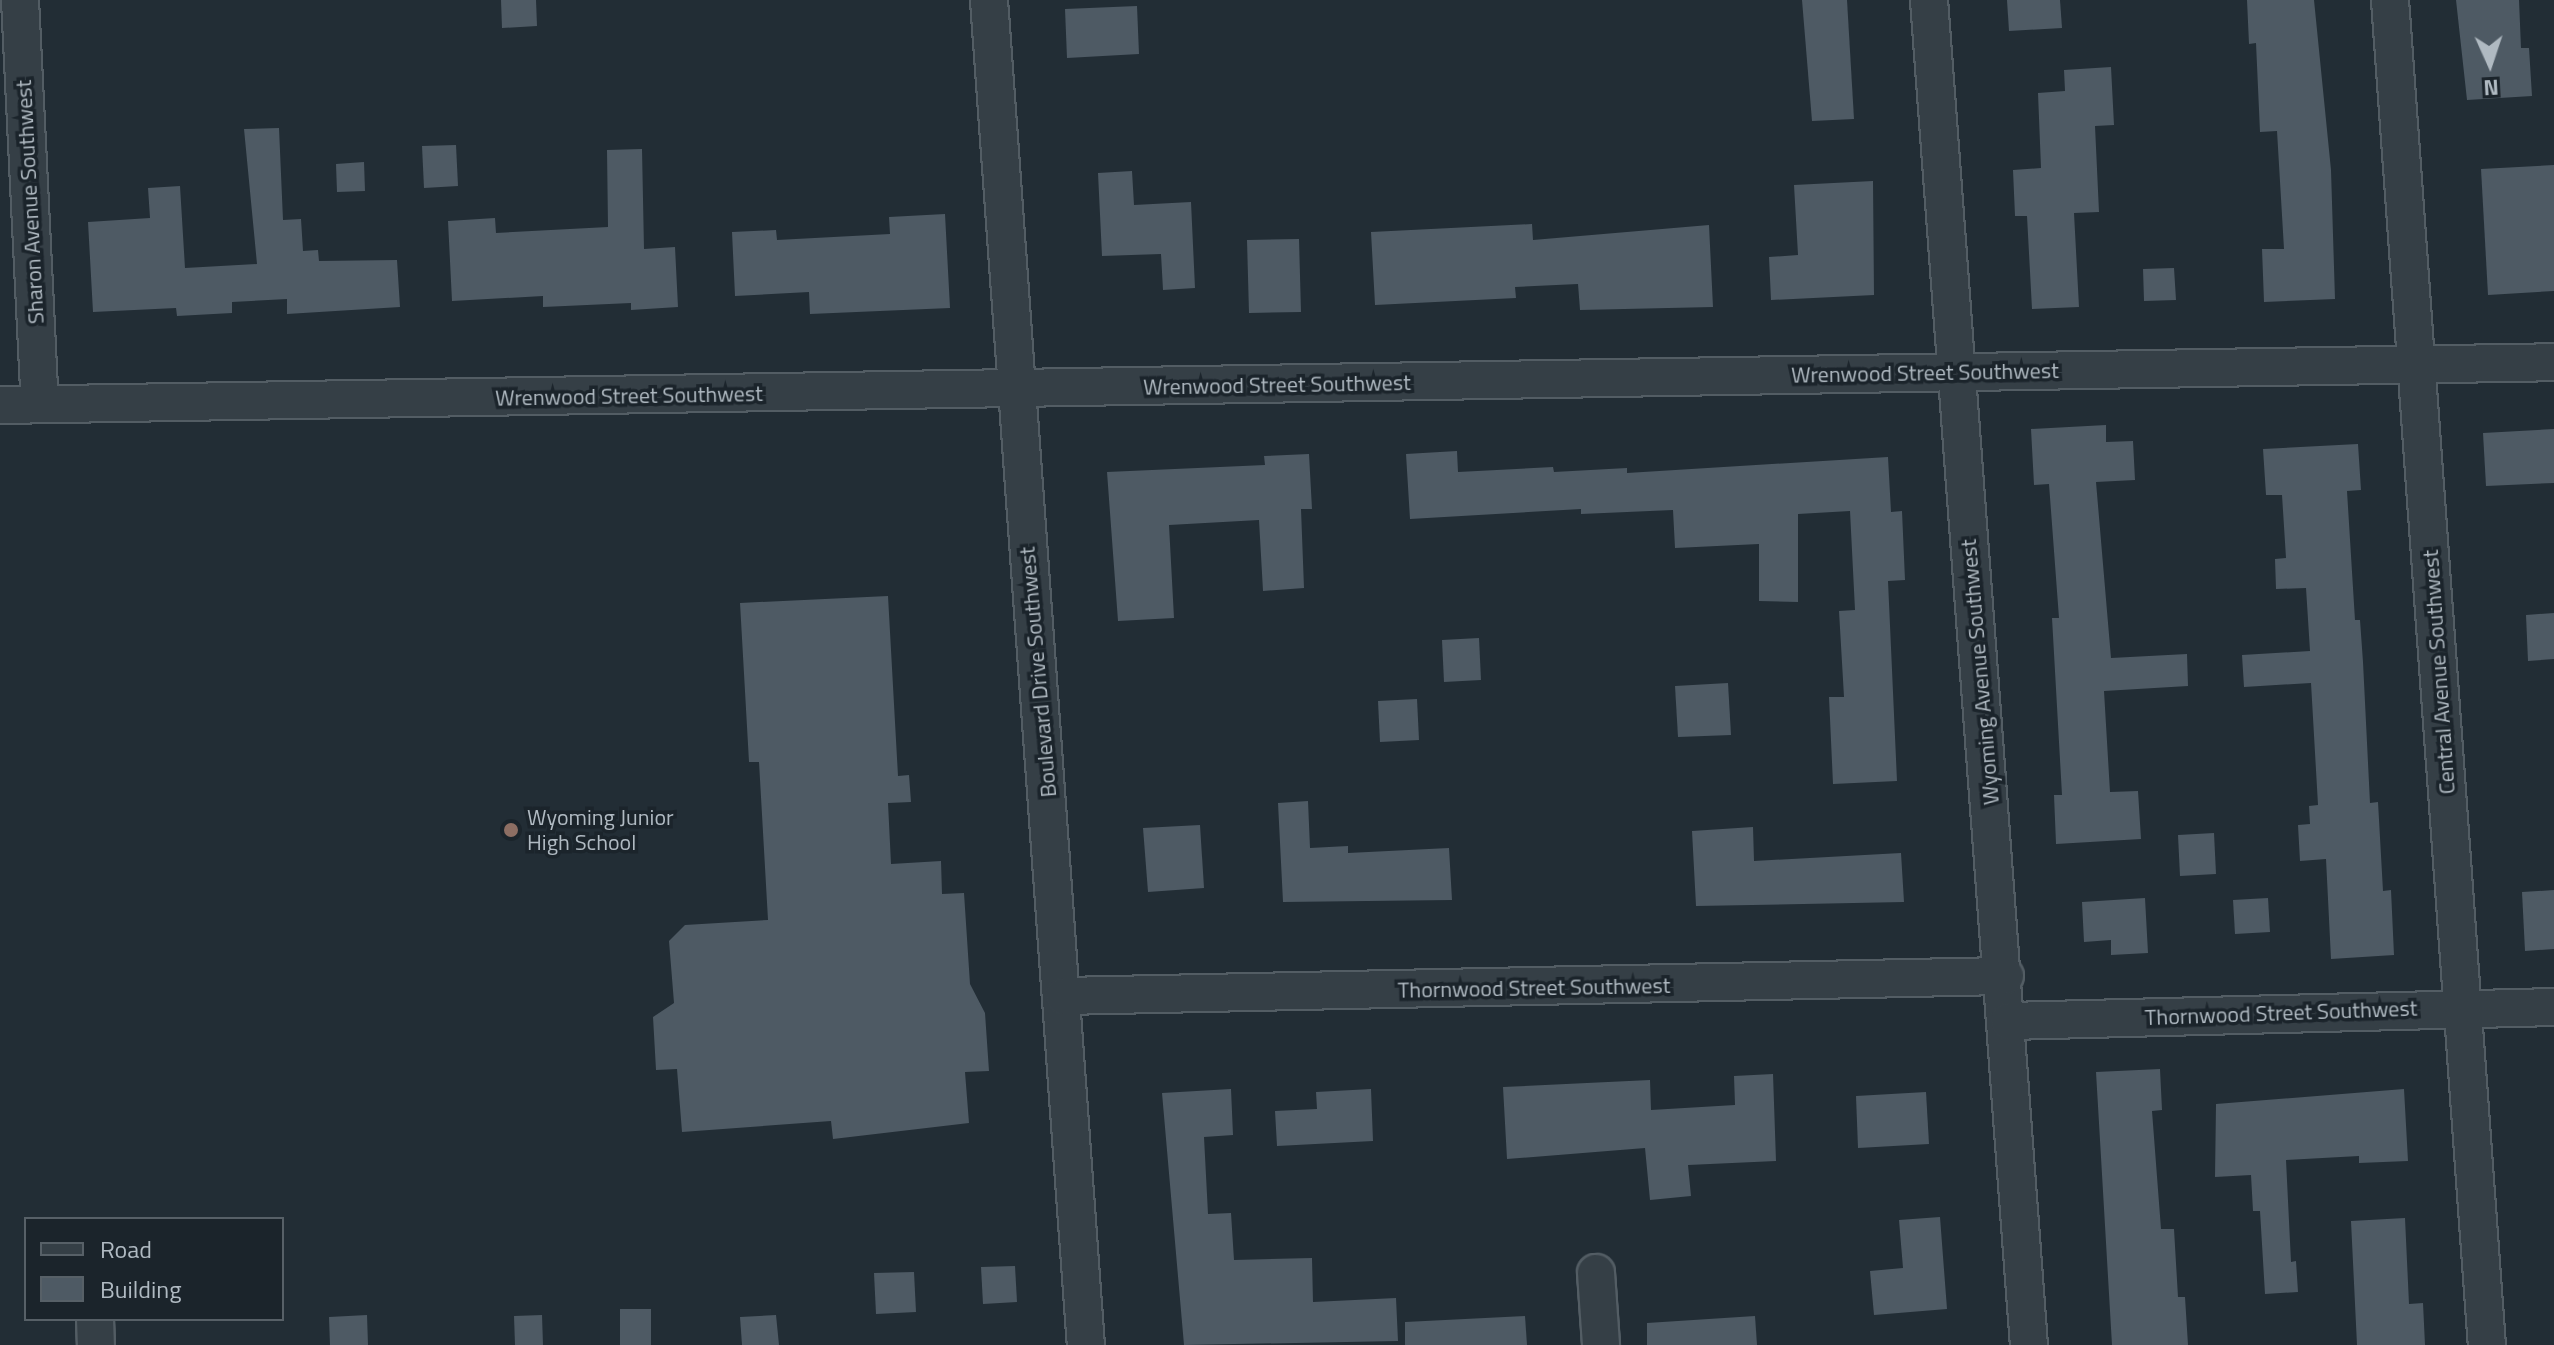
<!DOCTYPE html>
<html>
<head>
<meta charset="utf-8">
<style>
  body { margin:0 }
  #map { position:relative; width:2554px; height:1345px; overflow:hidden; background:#222d35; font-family:"Titillium Web",sans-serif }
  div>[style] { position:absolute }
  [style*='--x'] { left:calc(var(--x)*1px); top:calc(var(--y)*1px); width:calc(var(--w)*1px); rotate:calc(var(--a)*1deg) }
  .building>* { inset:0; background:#4e5a64 }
  .roads { filter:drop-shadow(2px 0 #535d64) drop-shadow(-2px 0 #535d64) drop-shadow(0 2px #535d64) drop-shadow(0 -2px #535d64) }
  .minor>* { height:36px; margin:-18px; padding:0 18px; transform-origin:18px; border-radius:18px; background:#353f46 }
  .dots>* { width:22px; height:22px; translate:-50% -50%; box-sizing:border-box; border:4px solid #1b242b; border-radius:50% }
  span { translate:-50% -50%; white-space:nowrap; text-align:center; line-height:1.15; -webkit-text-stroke:7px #1b242b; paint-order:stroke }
  .street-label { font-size:22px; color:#b0bac2 }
  .poi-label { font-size:22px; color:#b0bac2 }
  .left { translate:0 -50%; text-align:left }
  .legend { position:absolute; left:24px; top:1217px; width:260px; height:104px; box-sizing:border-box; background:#1b242b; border:2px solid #576067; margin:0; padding:10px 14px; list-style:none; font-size:24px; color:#b0bac2 }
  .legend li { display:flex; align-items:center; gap:16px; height:40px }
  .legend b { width:40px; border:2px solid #576067 }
  .north { position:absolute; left:2450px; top:24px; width:80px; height:80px; -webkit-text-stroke:6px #1b242b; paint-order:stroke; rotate:177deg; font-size:22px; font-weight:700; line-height:32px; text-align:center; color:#b0bac2 }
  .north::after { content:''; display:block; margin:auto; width:28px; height:36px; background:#b0bac2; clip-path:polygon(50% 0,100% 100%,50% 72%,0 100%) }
</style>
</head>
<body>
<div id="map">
  <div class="building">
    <i style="clip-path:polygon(501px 0,536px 0,537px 26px,502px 28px)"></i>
    <i style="clip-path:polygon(1802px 0,1847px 0,1854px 119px,1812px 121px)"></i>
    <i style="clip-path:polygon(2007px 0,2060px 0,2062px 28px,2009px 31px)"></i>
    <i style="clip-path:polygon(2247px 0,2314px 0,2331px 170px,2335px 299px,2264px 302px,2262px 249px,2284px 249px,2277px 131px,2260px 132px,2256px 43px,2249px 44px)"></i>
    <i style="clip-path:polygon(2456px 0,2519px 0,2521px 48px,2529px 48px,2532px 96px,2467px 100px)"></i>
    <i style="clip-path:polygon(1137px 6px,1139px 54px,1067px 58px,1065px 9px)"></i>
    <i style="clip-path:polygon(2111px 67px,2114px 125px,2095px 126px,2099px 212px,2074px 213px,2079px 307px,2032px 309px,2027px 216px,2015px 216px,2013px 170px,2041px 168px,2038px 93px,2065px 91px,2064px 70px)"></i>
    <i style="clip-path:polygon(279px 128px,283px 220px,301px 219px,303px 251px,318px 250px,319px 261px,397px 260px,400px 307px,287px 314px,287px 299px,232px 302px,232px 313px,177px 316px,176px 308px,93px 312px,88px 222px,150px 218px,148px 188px,180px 186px,185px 268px,257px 264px,244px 129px)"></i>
    <i style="clip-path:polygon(456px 145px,458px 186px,424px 188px,422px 146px)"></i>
    <i style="clip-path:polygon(642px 149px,644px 249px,675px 247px,678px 307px,631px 310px,631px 303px,543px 307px,543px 296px,452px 301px,448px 221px,495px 218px,496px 233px,608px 227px,607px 150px)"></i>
    <i style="clip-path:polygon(364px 162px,365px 191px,337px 192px,336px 164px)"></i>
    <i style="clip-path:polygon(2554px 165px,2554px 291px,2488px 295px,2481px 169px)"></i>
    <i style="clip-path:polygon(1132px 171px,1134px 205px,1191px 202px,1195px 288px,1163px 290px,1161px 254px,1102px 256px,1098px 173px)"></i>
    <i style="clip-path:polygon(1873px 181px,1874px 295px,1771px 300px,1769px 257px,1798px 255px,1794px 185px)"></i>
    <i style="clip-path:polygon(945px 214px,950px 308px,810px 314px,809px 292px,735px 296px,732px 232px,776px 230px,777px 240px,890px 234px,889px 217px)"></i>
    <i style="clip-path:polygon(1532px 224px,1533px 240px,1709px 225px,1713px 307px,1580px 310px,1578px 284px,1515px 287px,1516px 298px,1375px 305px,1371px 232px)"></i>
    <i style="clip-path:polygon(1299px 239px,1301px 312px,1249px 313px,1247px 240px)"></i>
    <i style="clip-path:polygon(2174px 268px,2176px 300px,2144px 301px,2143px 269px)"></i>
    <i style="clip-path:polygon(2106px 425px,2106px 442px,2133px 441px,2135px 480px,2096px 482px,2111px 658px,2187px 654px,2188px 686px,2104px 691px,2110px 792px,2138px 791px,2141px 839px,2056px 844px,2054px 795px,2062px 795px,2052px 618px,2059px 618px,2049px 484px,2034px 485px,2031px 429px)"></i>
    <i style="clip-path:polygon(2554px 429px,2554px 483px,2486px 486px,2483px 433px)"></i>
    <i style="clip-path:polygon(2358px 444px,2361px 490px,2347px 491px,2355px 620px,2360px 620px,2363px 662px,2370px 803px,2378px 802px,2383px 891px,2391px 890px,2394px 955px,2331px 959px,2326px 859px,2300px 861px,2298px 825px,2310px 824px,2309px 806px,2318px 805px,2311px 683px,2244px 687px,2242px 655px,2310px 651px,2306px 588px,2276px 589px,2275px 559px,2286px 558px,2282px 495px,2266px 495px,2263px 449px)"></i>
    <i style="clip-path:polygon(1457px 451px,1458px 472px,1553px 467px,1554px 472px,1627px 468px,1627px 473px,1888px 457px,1891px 512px,1902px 511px,1905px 580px,1888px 581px,1897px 781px,1833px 784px,1829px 697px,1844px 697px,1839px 611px,1855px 610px,1850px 511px,1798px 514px,1798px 602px,1759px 601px,1759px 544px,1675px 548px,1673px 510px,1581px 514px,1581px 509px,1410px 519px,1406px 454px)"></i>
    <i style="clip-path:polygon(1309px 454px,1312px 509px,1301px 509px,1304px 588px,1263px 591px,1259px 520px,1169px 525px,1174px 618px,1118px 621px,1107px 472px,1265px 465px,1264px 456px)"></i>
    <i style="clip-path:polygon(888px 596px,898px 776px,909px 775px,911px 802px,888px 803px,891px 864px,941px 861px,942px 894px,964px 893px,970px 984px,985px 1013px,989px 1071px,965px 1072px,969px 1123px,833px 1139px,831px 1121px,682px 1132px,677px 1069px,656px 1070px,653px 1017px,674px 1003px,669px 941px,685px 925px,768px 920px,759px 762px,749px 762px,740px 603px)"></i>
    <i style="clip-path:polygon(2554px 613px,2554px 659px,2528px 661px,2526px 615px)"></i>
    <i style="clip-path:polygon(1479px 638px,1481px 680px,1444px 682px,1442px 640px)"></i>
    <i style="clip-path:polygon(1728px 683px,1731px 735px,1678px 737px,1675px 686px)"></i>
    <i style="clip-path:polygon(1417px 699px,1419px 740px,1380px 742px,1378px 701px)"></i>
    <i style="clip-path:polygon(1308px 801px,1310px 848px,1348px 846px,1348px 853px,1449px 848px,1452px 900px,1283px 902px,1278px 803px)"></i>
    <i style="clip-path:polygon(1200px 825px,1204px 888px,1148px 892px,1143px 828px)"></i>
    <i style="clip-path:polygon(1753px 827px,1754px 861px,1901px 853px,1904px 902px,1696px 906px,1692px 831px)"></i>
    <i style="clip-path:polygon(2214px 833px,2216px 874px,2180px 876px,2178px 835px)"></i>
    <i style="clip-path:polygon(2554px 890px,2554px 949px,2525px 951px,2522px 892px)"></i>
    <i style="clip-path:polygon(2145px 898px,2148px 953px,2111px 955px,2111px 940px,2084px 942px,2082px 902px)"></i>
    <i style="clip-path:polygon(2268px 898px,2270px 932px,2235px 934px,2233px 900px)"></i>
    <i style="clip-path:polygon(2160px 1069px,2162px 1110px,2152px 1111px,2161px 1229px,2174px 1229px,2178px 1297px,2185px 1297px,2188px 1345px,2112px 1345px,2096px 1072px)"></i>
    <i style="clip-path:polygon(1773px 1074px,1776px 1161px,1688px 1165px,1691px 1196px,1650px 1200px,1645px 1148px,1507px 1159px,1503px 1087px,1650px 1080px,1651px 1110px,1735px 1105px,1734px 1076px)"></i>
    <i style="clip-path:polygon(1231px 1089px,1233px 1135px,1204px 1137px,1208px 1214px,1231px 1213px,1234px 1260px,1312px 1258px,1313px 1302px,1396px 1298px,1398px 1341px,1184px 1345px,1162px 1093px)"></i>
    <i style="clip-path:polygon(1371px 1089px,1373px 1141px,1277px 1146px,1275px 1111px,1317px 1109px,1316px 1092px)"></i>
    <i style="clip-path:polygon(2404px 1089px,2408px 1161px,2359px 1163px,2359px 1156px,2286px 1160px,2291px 1262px,2296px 1261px,2298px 1292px,2265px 1294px,2260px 1211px,2253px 1211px,2251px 1175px,2215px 1177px,2216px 1104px)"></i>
    <i style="clip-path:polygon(1926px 1092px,1929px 1144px,1858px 1148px,1856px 1096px)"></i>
    <i style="clip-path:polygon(1940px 1217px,1947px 1309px,1874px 1315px,1870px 1271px,1903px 1268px,1899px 1220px)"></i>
    <i style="clip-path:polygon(2405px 1218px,2409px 1304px,2423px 1303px,2425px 1345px,2357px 1345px,2351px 1221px)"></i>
    <i style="clip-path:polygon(1015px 1266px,1017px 1302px,983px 1304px,981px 1267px)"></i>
    <i style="clip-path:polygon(914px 1272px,916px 1312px,876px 1314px,874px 1273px)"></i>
    <i style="clip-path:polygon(620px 1309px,651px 1309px,651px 1345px,620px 1345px)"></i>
    <i style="clip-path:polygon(367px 1315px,368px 1345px,330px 1345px,329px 1317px)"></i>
    <i style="clip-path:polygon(542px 1315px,543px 1345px,515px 1345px,514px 1316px)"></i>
    <i style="clip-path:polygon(776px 1315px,779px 1345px,742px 1345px,740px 1317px)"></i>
    <i style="clip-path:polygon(1525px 1316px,1527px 1345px,1405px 1345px,1405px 1322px)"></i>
    <i style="clip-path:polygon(1755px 1316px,1757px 1345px,1647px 1345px,1647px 1323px)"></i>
  </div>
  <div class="roads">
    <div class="minor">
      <i style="--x:20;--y:0;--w:404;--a:87.2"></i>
      <i style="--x:989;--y:0;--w:1348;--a:85.88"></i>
      <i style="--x:1929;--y:0;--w:1349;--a:85.75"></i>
      <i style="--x:2390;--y:0;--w:1348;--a:85.88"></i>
      <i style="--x:0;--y:405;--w:2554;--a:-0.96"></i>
      <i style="--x:1064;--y:996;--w:941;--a:-1.22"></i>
      <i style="--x:2009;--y:1021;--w:545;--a:-1.47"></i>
      <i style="--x:1596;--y:1273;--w:72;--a:86"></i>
      <i style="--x:95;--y:1319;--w:26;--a:88"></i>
    </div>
  </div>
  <div class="dots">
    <i style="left:511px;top:830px;background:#8d6e63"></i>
  </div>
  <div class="street-label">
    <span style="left:30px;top:202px;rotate:-93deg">Sharon Avenue Southwest</span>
    <span style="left:1925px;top:373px;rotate:-1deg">Wrenwood Street Southwest</span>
    <span style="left:1277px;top:385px;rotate:-1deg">Wrenwood Street Southwest</span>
    <span style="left:629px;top:396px;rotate:-1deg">Wrenwood Street Southwest</span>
    <span style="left:1038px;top:672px;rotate:-95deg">Boulevard Drive Southwest</span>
    <span style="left:1980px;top:672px;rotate:-95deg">Wyoming Avenue Southwest</span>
    <span style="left:2439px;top:672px;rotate:-94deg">Central Avenue Southwest</span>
    <span style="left:1534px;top:988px;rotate:-1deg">Thornwood Street Southwest</span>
    <span style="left:2281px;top:1013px;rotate:-2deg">Thornwood Street Southwest</span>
  </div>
  <div class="poi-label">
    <span class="left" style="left:527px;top:830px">Wyoming Junior<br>High School</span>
  </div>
  <ul class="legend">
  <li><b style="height:10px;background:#353f46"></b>Road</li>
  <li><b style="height:22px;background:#4e5a64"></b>Building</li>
  </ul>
  <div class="north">N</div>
</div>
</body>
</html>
